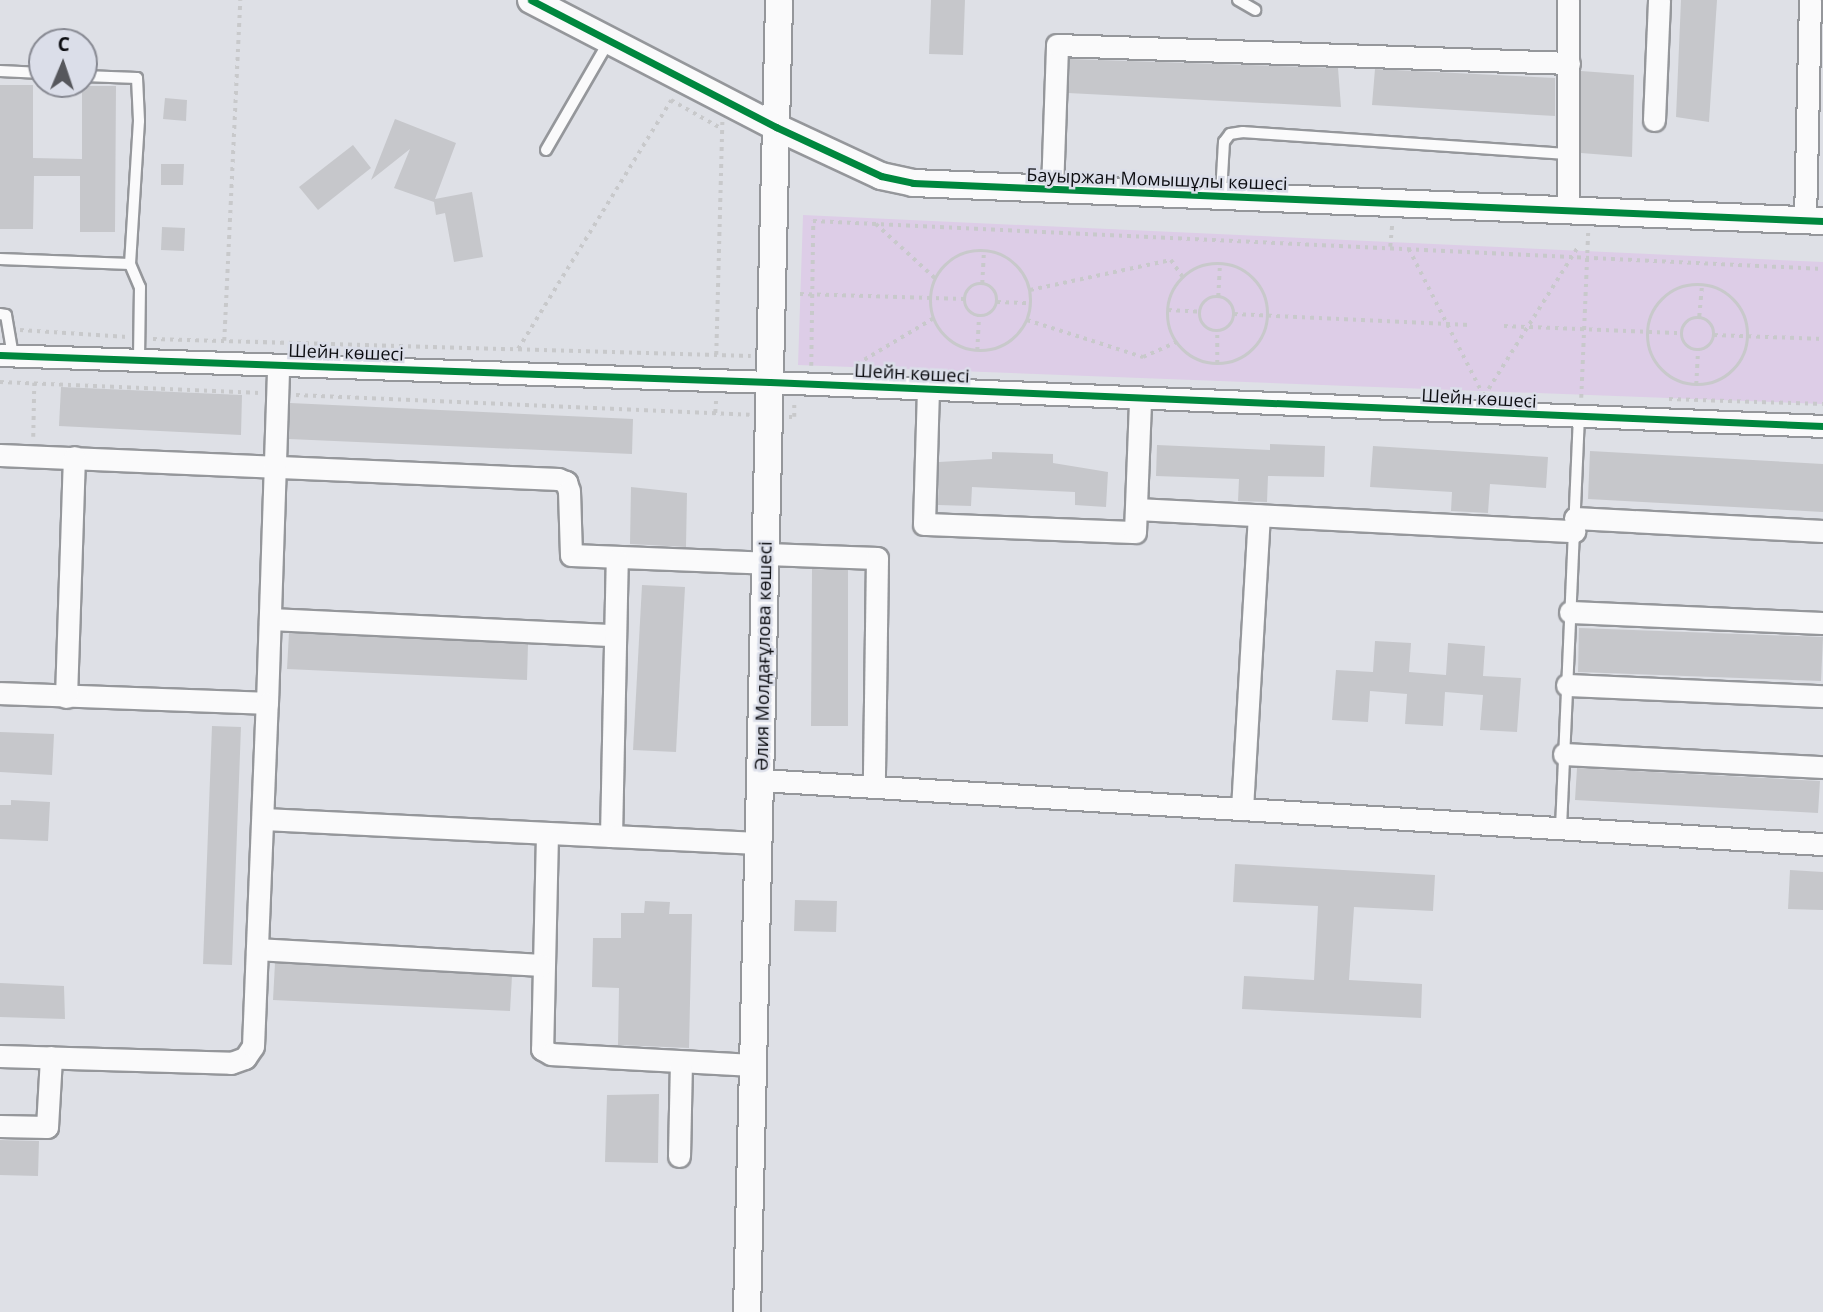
<!DOCTYPE html>
<html>
<head>
<meta charset="utf-8">
<style>
  body { margin:0 }
  #map { position:relative; width:1823px; height:1312px; overflow:hidden; background:#dee0e6; font-family:"Open Sans",sans-serif }
  div>[style] { position:absolute }
  [style*='--x'] { left:calc(var(--x)*1px); top:calc(var(--y)*1px); width:calc(var(--w)*1px); rotate:calc(var(--a)*1deg) }
  .green>* { inset:0; background:#ddcde7 }
  .building>* { inset:0; background:#c6c7cb }
  .path>* { height:3.5px; margin-top:-1.75px; transform-origin:0; background:repeating-linear-gradient(90deg,#c8c9cb 0 3.5px,transparent 0 8.5px) }
  .path>.ring { margin:-1.75px; padding:0; box-sizing:content-box; background:none; border:3.5px solid #c8c9cb; border-radius:50% }
  .roads { filter:drop-shadow(2px 0 #95979b) drop-shadow(-2px 0 #95979b) drop-shadow(0 2px #95979b) drop-shadow(0 -2px #95979b) }
  .service>* { height:10px; margin:-5px; padding:0 5px; transform-origin:5px; border-radius:5px; background:#fafafb }
  .minor>* { height:21px; margin:-10.5px; padding:0 10.5px; transform-origin:10.5px; border-radius:10.5px; background:#fafafb }
  .tertiary>* { height:26px; margin:-13px; padding:0 13px; transform-origin:13px; border-radius:13px; background:#fafafb }
  .cycleway>* { height:7px; margin:-3.5px; padding:0 3.5px; transform-origin:3.5px; border-radius:3.5px; background:#00873e }
  span { translate:-50% -50%; white-space:nowrap; text-align:center; line-height:1.15; -webkit-text-stroke:5px #dbdee9; paint-order:stroke }
  .street-label { font-size:18px; color:#0c0d11 }
  .north { position:absolute; left:28px; top:28px; width:70px; height:70px; box-sizing:border-box; background:#dbdee9; border:2px solid #888a93; border-radius:50%; rotate:2deg; font-size:19px; font-weight:700; line-height:28px; text-align:center; color:#0c0d11 }
  .north::after { content:''; display:block; margin:auto; width:24px; height:32px; background:#56575c; clip-path:polygon(50% 0,100% 100%,50% 72%,0 100%) }
</style>
</head>
<body>
<div id="map">
  <div class="green">
    <i style="clip-path:polygon(803px 215px,1823px 262px,1823px 404px,798px 365px)"></i>
  </div>
  <div class="building">
    <i style="clip-path:polygon(931px 0,965px 0,963px 55px,929px 54px)"></i>
    <i style="clip-path:polygon(1681px 0,1717px 0,1709px 122px,1676px 117px)"></i>
    <i style="clip-path:polygon(1070px 59px,1338px 68px,1341px 107px,1068px 93px)"></i>
    <i style="clip-path:polygon(1375px 69px,1555px 78px,1555px 116px,1372px 105px)"></i>
    <i style="clip-path:polygon(1581px 71px,1634px 75px,1632px 157px,1581px 153px)"></i>
    <i style="clip-path:polygon(0 85px,33px 85px,33px 158px,82px 159px,82px 86px,116px 86px,115px 232px,80px 232px,80px 176px,34px 176px,33px 229px,0 229px)"></i>
    <i style="clip-path:polygon(165px 98px,187px 100px,186px 121px,163px 119px)"></i>
    <i style="clip-path:polygon(395px 119px,456px 143px,435px 199px,472px 192px,483px 257px,454px 262px,445px 213px,436px 215px,434px 202px,394px 188px,410px 149px,371px 180px)"></i>
    <i style="clip-path:polygon(353px 145px,371px 168px,318px 210px,299px 187px)"></i>
    <i style="clip-path:polygon(161px 164px,184px 164px,183px 185px,161px 185px)"></i>
    <i style="clip-path:polygon(162px 227px,185px 228px,184px 251px,161px 250px)"></i>
    <i style="clip-path:polygon(61px 387px,242px 395px,241px 435px,59px 426px)"></i>
    <i style="clip-path:polygon(290px 403px,633px 419px,632px 454px,289px 439px)"></i>
    <i style="clip-path:polygon(1270px 444px,1325px 446px,1324px 477px,1268px 476px,1267px 502px,1238px 501px,1239px 479px,1156px 476px,1157px 445px,1270px 450px)"></i>
    <i style="clip-path:polygon(1373px 446px,1548px 457px,1546px 488px,1490px 484px,1488px 513px,1451px 511px,1452px 492px,1370px 487px)"></i>
    <i style="clip-path:polygon(1590px 451px,1823px 464px,1823px 512px,1588px 499px)"></i>
    <i style="clip-path:polygon(992px 452px,1053px 454px,1053px 463px,1108px 472px,1106px 507px,1075px 505px,1075px 492px,972px 487px,971px 506px,938px 505px,939px 462px,992px 459px)"></i>
    <i style="clip-path:polygon(631px 487px,687px 493px,686px 547px,630px 544px)"></i>
    <i style="clip-path:polygon(812px 569px,848px 570px,848px 726px,811px 726px)"></i>
    <i style="clip-path:polygon(642px 585px,685px 587px,676px 752px,633px 750px)"></i>
    <i style="clip-path:polygon(1579px 628px,1823px 637px,1821px 681px,1578px 672px)"></i>
    <i style="clip-path:polygon(289px 633px,528px 644px,527px 680px,287px 669px)"></i>
    <i style="clip-path:polygon(1375px 641px,1411px 643px,1409px 672px,1446px 675px,1448px 643px,1485px 646px,1483px 676px,1521px 678px,1517px 732px,1480px 730px,1483px 695px,1445px 692px,1443px 726px,1405px 724px,1407px 694px,1370px 691px,1368px 722px,1332px 720px,1336px 670px,1373px 672px)"></i>
    <i style="clip-path:polygon(212px 726px,241px 727px,232px 965px,203px 964px)"></i>
    <i style="clip-path:polygon(0 732px,54px 734px,52px 775px,0 772px)"></i>
    <i style="clip-path:polygon(1577px 768px,1820px 781px,1818px 813px,1575px 800px)"></i>
    <i style="clip-path:polygon(11px 800px,50px 802px,48px 841px,0 839px,0 805px,11px 805px)"></i>
    <i style="clip-path:polygon(1235px 864px,1435px 875px,1433px 911px,1354px 907px,1349px 980px,1422px 984px,1421px 1018px,1242px 1009px,1244px 976px,1314px 980px,1318px 906px,1233px 902px)"></i>
    <i style="clip-path:polygon(1790px 870px,1823px 872px,1823px 910px,1788px 909px)"></i>
    <i style="clip-path:polygon(795px 900px,837px 901px,836px 932px,794px 931px)"></i>
    <i style="clip-path:polygon(645px 901px,670px 902px,669px 914px,692px 914px,689px 1048px,618px 1045px,619px 988px,592px 987px,593px 938px,621px 938px,621px 913px,644px 913px)"></i>
    <i style="clip-path:polygon(275px 963px,512px 976px,510px 1011px,273px 1000px)"></i>
    <i style="clip-path:polygon(0 983px,64px 986px,65px 1019px,0 1017px)"></i>
    <i style="clip-path:polygon(659px 1094px,658px 1163px,605px 1162px,607px 1095px)"></i>
    <i style="clip-path:polygon(0 1140px,39px 1141px,38px 1176px,0 1175px)"></i>
  </div>
  <div class="path">
    <i style="--x:876;--y:224;--w:81;--a:42.5"></i>
    <i style="--x:1390;--y:247;--w:23;--a:-85"></i>
    <i style="--x:1409;--y:249;--w:165;--a:63"></i>
    <i style="--x:1484;--y:396;--w:178;--a:-57.8"></i>
    <i class="ring" style="left:931px;top:251px;width:96.5px;height:96.5px"></i>
    <i class="ring" style="left:1168px;top:264px;width:96.5px;height:96.5px"></i>
    <i class="ring" style="left:965px;top:284px;width:28.5px;height:28.5px"></i>
    <i style="--x:982;--y:284;--w:33;--a:-87"></i>
    <i class="ring" style="left:1648px;top:285px;width:96.5px;height:96.5px"></i>
    <i style="--x:1030;--y:290;--w:144;--a:-12"></i>
    <i style="--x:1171;--y:260;--w:21;--a:55"></i>
    <i style="--x:800;--y:294;--w:165;--a:1.7"></i>
    <i style="--x:1218;--y:297;--w:34;--a:-87"></i>
    <i class="ring" style="left:1200px;top:297px;width:30.5px;height:30.5px"></i>
    <i style="--x:997;--y:302;--w:34;--a:2"></i>
    <i style="--x:1168;--y:310;--w:33;--a:3"></i>
    <i style="--x:1234;--y:314;--w:236;--a:2.7"></i>
    <i style="--x:1699;--y:317;--w:32;--a:-85"></i>
    <i class="ring" style="left:1682px;top:318px;width:28.5px;height:28.5px"></i>
    <i style="--x:1027;--y:320;--w:122;--a:17.7"></i>
    <i style="--x:1143;--y:357;--w:36;--a:-24"></i>
    <i style="--x:1504;--y:326;--w:178;--a:2.3"></i>
    <i style="--x:20;--y:330;--w:108;--a:3.7"></i>
    <i style="--x:1714;--y:335;--w:109;--a:2.1"></i>
    <i style="--x:153;--y:339;--w:598;--a:1.63"></i>
    <i style="--x:224;--y:341;--w:341;--a:-87.3"></i>
    <i style="--x:518;--y:349;--w:292;--a:-58.4"></i>
    <i style="--x:671;--y:100;--w:59;--a:29.6"></i>
    <i style="--x:977;--y:351;--w:35;--a:-87"></i>
    <i style="--x:716;--y:355;--w:234;--a:-88.5"></i>
    <i style="--x:857;--y:364;--w:90;--a:-30.9"></i>
    <i style="--x:1217;--y:364;--w:33;--a:-90"></i>
    <i style="--x:811;--y:366;--w:145;--a:-89.2"></i>
    <i style="--x:813;--y:221;--w:1011;--a:2.72"></i>
    <i style="--x:0;--y:382;--w:260;--a:2.4"></i>
    <i style="--x:1696;--y:385;--w:36;--a:-87"></i>
    <i style="--x:296;--y:395;--w:454;--a:2.5"></i>
    <i style="--x:1581;--y:398;--w:167;--a:-87.6"></i>
    <i style="--x:1669;--y:399;--w:154;--a:1.9"></i>
    <i style="--x:715;--y:413;--w:15;--a:-86"></i>
    <i style="--x:789;--y:417;--w:5;--a:0"></i>
    <i style="--x:794;--y:417;--w:14;--a:-90"></i>
    <i style="--x:33;--y:437;--w:54;--a:-88.9"></i>
  </div>
  <div class="roads">
    <div class="service">
      <i style="--x:1238;--y:0;--w:20;--a:30"></i>
      <i style="--x:0;--y:71;--w:42;--a:2.7"></i>
      <i style="--x:84;--y:76;--w:53;--a:2.2"></i>
      <i style="--x:137;--y:78;--w:43;--a:87.3"></i>
      <i style="--x:139;--y:121;--w:143;--a:93.6"></i>
      <i style="--x:130;--y:264;--w:25;--a:67"></i>
      <i style="--x:140;--y:287;--w:74;--a:90.8"></i>
      <i style="--x:546;--y:150;--w:126;--a:-60"></i>
      <i style="--x:1221;--y:194;--w:52;--a:-86.7"></i>
      <i style="--x:1224;--y:142;--w:10;--a:-53"></i>
      <i style="--x:1230;--y:134;--w:13;--a:-9"></i>
      <i style="--x:1243;--y:132;--w:327;--a:3.9"></i>
      <i style="--x:0;--y:259;--w:130;--a:2.2"></i>
      <i style="--x:0;--y:314;--w:6;--a:9"></i>
      <i style="--x:6;--y:315;--w:42;--a:80.3"></i>
      <i style="--x:1561;--y:828;--w:410;--a:-87.5"></i>
    </div>
    <div class="minor">
      <i style="--x:1654;--y:120;--w:120;--a:-87.6"></i>
      <i style="--x:1052;--y:190;--w:145;--a:-88"></i>
      <i style="--x:1057;--y:45;--w:512;--a:2.01"></i>
      <i style="--x:1568;--y:211;--w:211;--a:-90"></i>
      <i style="--x:1805;--y:220;--w:220;--a:-88.7"></i>
      <i style="--x:0;--y:355;--w:770;--a:2.01"></i>
      <i style="--x:770;--y:382;--w:1054;--a:2.39"></i>
      <i style="--x:928;--y:389;--w:135;--a:91.7"></i>
      <i style="--x:924;--y:524;--w:211;--a:2.2"></i>
      <i style="--x:1135;--y:532;--w:133;--a:-87.8"></i>
      <i style="--x:0;--y:455;--w:559;--a:2.46"></i>
      <i style="--x:558;--y:479;--w:9;--a:21"></i>
      <i style="--x:566;--y:482;--w:9;--a:72"></i>
      <i style="--x:569;--y:491;--w:64;--a:88.2"></i>
      <i style="--x:571;--y:555;--w:195;--a:2.3"></i>
      <i style="--x:1136;--y:509;--w:439;--a:2.9"></i>
      <i style="--x:1575;--y:518;--w:248;--a:3"></i>
      <i style="--x:766;--y:554;--w:111;--a:2.1"></i>
      <i style="--x:877;--y:558;--w:229;--a:90.8"></i>
      <i style="--x:1570;--y:612;--w:253;--a:2.5"></i>
      <i style="--x:270;--y:619;--w:345;--a:2.7"></i>
      <i style="--x:1567;--y:685;--w:256;--a:2.5"></i>
      <i style="--x:0;--y:693;--w:267;--a:2.1"></i>
      <i style="--x:267;--y:703;--w:337;--a:-88.1"></i>
      <i style="--x:66;--y:697;--w:240;--a:-88.1"></i>
      <i style="--x:1564;--y:754;--w:259;--a:2.9"></i>
      <i style="--x:760;--y:780;--w:1065;--a:3.45"></i>
      <i style="--x:1242;--y:809;--w:294;--a:-86.7"></i>
      <i style="--x:264;--y:819;--w:347;--a:2.8"></i>
      <i style="--x:611;--y:836;--w:276;--a:-88.8"></i>
      <i style="--x:547;--y:834;--w:215;--a:91.3"></i>
      <i style="--x:542;--y:1049;--w:10;--a:29"></i>
      <i style="--x:551;--y:1054;--w:201;--a:3.1"></i>
      <i style="--x:611;--y:836;--w:147;--a:2.7"></i>
      <i style="--x:257;--y:949;--w:284;--a:3.2"></i>
      <i style="--x:0;--y:1056;--w:231;--a:1.7"></i>
      <i style="--x:231;--y:1063;--w:15;--a:-20"></i>
      <i style="--x:245;--y:1058;--w:14;--a:-56"></i>
      <i style="--x:253;--y:1046;--w:343;--a:-87.7"></i>
      <i style="--x:0;--y:1126;--w:47;--a:1.2"></i>
      <i style="--x:47;--y:1127;--w:70;--a:-86.7"></i>
      <i style="--x:679;--y:1156;--w:94;--a:-88.8"></i>
    </div>
    <div class="tertiary">
      <i style="--x:531;--y:0;--w:276;--a:27.4"></i>
      <i style="--x:776;--y:127;--w:116;--a:25"></i>
      <i style="--x:881;--y:176;--w:33;--a:12"></i>
      <i style="--x:913;--y:183;--w:911;--a:2.39"></i>
      <i style="--x:747;--y:1312;--w:1312;--a:-88.6"></i>
    </div>
  </div>
  <div class="cycleway">
    <i style="--x:531;--y:0;--w:276;--a:27.4"></i>
    <i style="--x:776;--y:127;--w:116;--a:25"></i>
    <i style="--x:881;--y:176;--w:33;--a:12"></i>
    <i style="--x:913;--y:183;--w:911;--a:2.39"></i>
    <i style="--x:0;--y:355;--w:770;--a:2.01"></i>
    <i style="--x:770;--y:382;--w:1054;--a:2.39"></i>
  </div>
  <div class="street-label">
    <span style="left:1157px;top:179px;rotate:2deg">Бауыржан Момышұлы көшесі</span>
    <span style="left:346px;top:352px;rotate:2deg">Шейн көшесі</span>
    <span style="left:912px;top:373px;rotate:3deg">Шейн көшесі</span>
    <span style="left:1479px;top:398px;rotate:3deg">Шейн көшесі</span>
    <span style="left:763px;top:656px;rotate:-89deg">Әлия Молдағұлова көшесі</span>
  </div>
  <div class="north">С</div>
</div>
</body>
</html>
